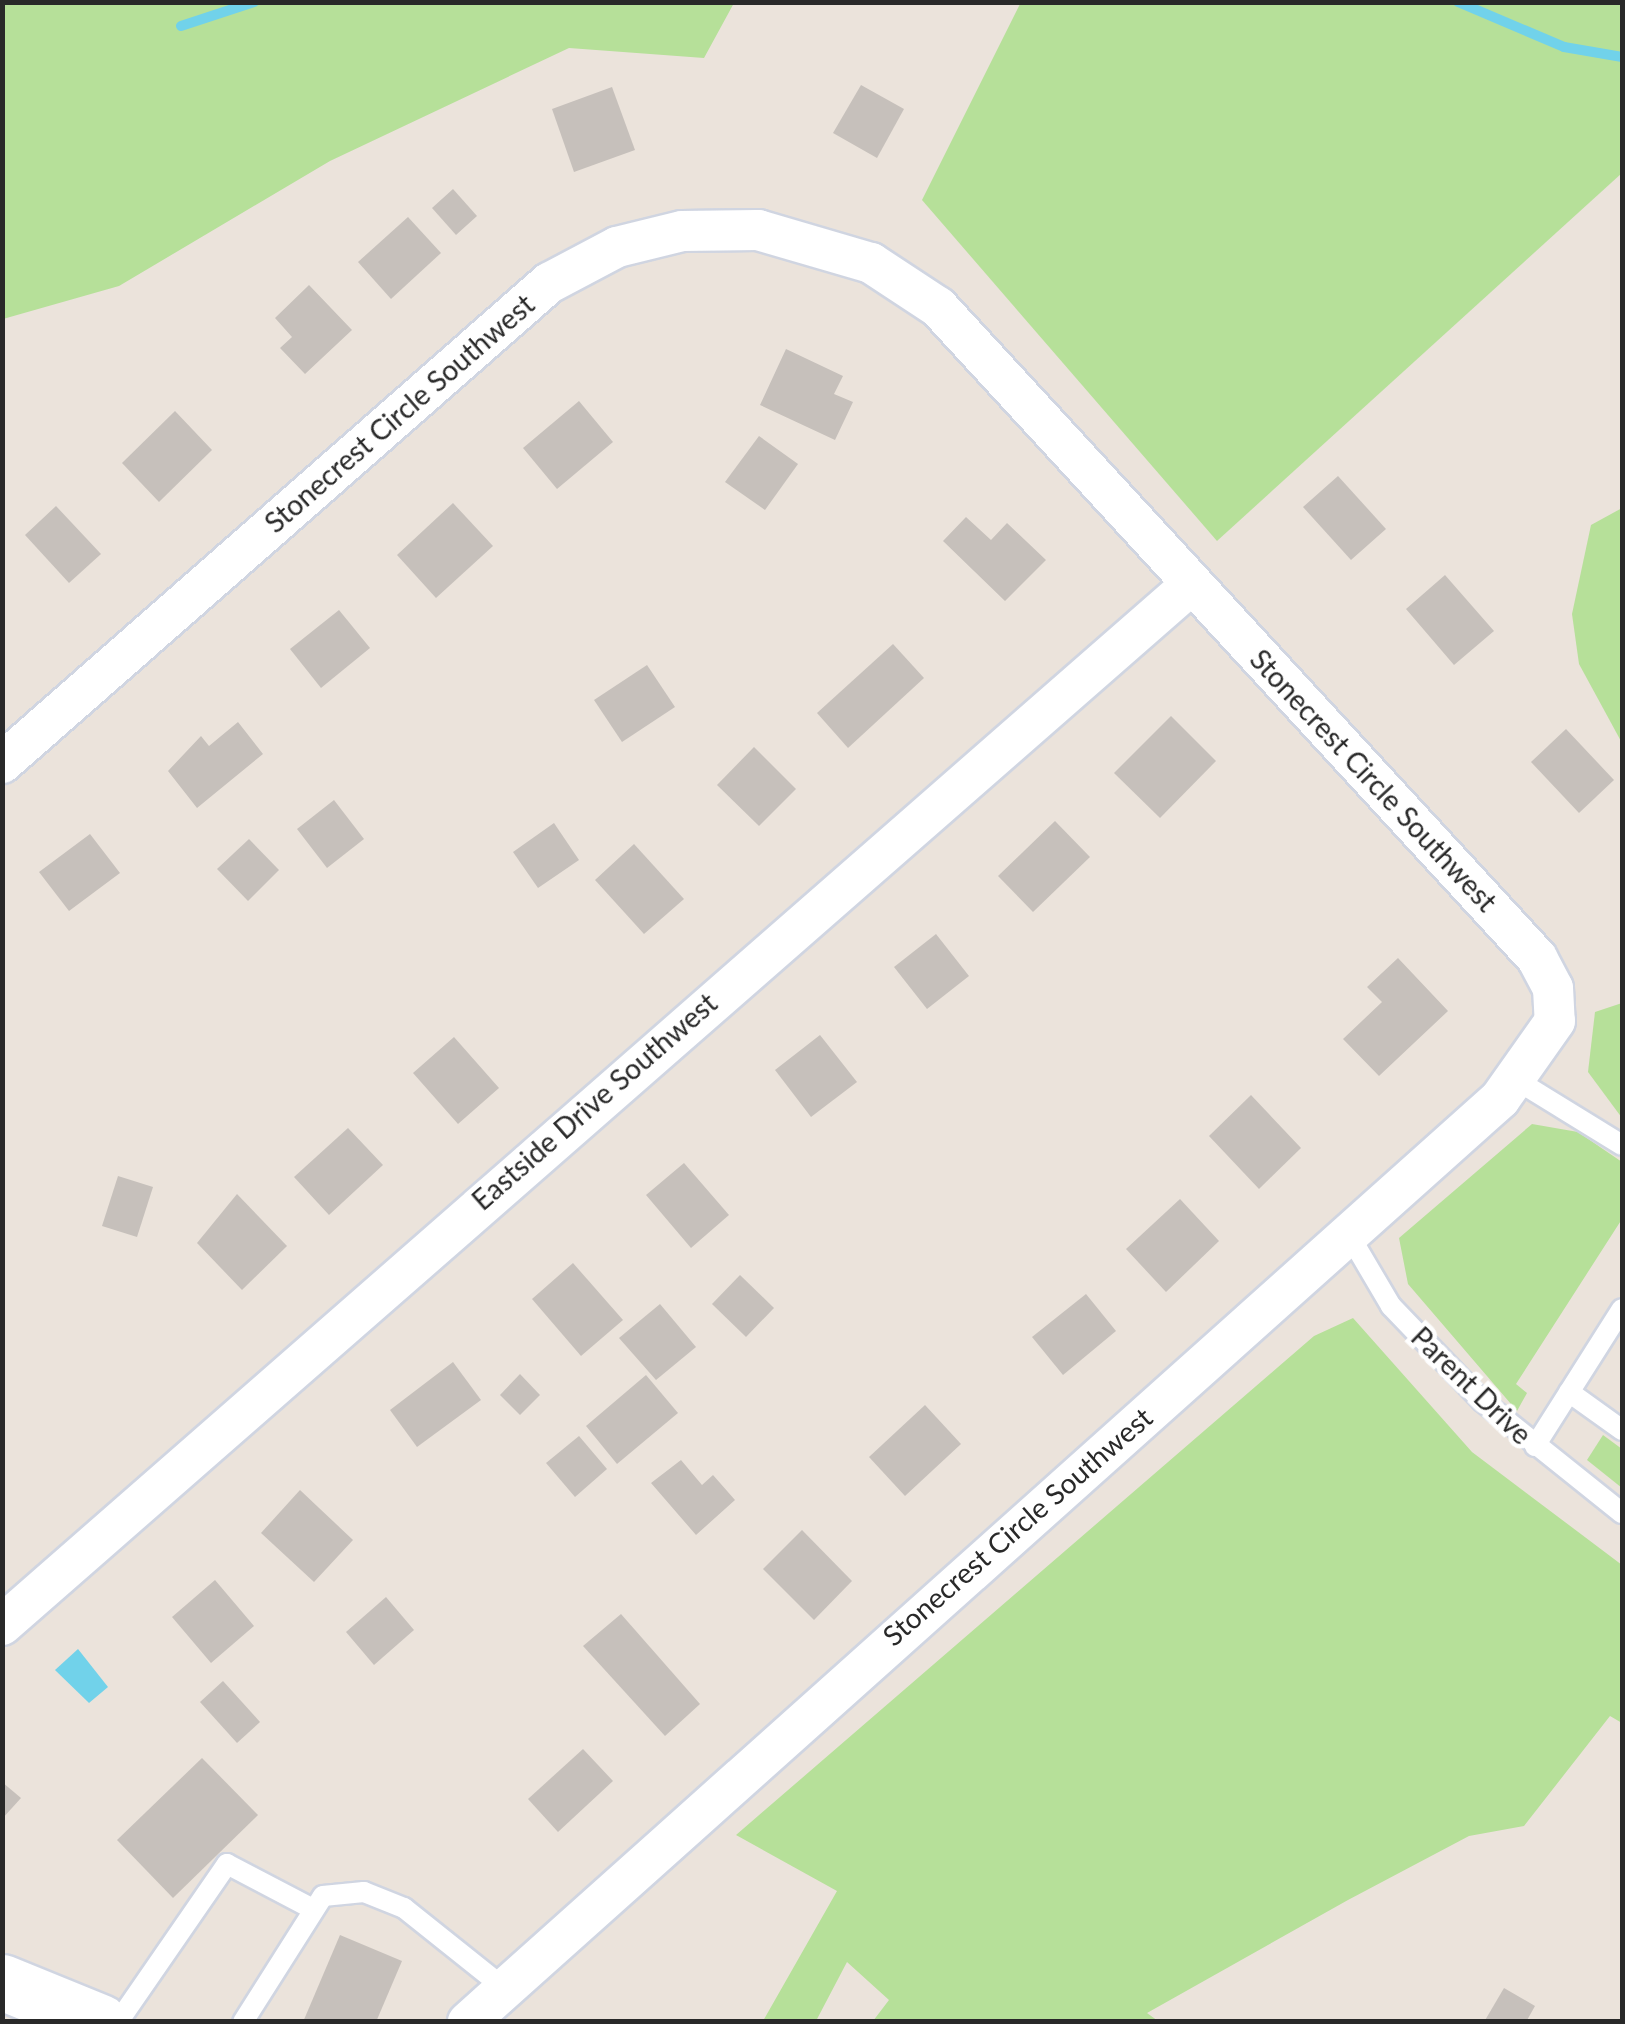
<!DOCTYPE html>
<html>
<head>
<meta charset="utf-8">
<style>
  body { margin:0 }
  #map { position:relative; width:1625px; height:2024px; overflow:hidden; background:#ebe3db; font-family:Lato,sans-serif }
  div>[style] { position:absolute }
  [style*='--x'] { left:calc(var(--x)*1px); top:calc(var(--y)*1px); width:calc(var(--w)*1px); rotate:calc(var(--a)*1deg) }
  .green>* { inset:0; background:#b6e099 }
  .water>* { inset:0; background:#71d2ea }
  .stream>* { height:10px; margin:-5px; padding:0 5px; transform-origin:5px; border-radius:5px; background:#71d2ea }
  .building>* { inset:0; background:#c6c0bb }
  .roads { filter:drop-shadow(2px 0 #d0d5e1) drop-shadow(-2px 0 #d0d5e1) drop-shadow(0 2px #d0d5e1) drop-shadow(0 -2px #d0d5e1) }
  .lane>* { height:20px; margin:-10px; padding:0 10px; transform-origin:10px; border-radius:10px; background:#fff }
  .street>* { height:40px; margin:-20px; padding:0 20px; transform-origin:20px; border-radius:20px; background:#fff }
  .secondary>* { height:55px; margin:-27.5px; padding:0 27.5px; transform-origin:27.5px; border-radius:27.5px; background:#fff }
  span { translate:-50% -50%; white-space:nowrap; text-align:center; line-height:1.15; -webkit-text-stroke:9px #fff; paint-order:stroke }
  .street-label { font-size:28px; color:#292929 }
  .frame { position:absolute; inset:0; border:5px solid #292929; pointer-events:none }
</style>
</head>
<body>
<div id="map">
  <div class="green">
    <i style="clip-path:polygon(3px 2px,734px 2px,734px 3px,704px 58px,569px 48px,330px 161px,119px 286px,3px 319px)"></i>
    <i style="clip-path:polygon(1021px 2px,1622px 3px,1622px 173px,1217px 541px,922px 200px)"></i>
    <i style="clip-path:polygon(1622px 508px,1622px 743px,1579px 664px,1572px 614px,1591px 525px)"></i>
    <i style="clip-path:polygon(1622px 1003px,1622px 1118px,1588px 1072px,1595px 1012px)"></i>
    <i style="clip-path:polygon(1532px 1124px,1578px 1132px,1622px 1162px,1622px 1219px,1516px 1384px,1527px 1393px,1517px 1411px,1408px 1284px,1399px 1238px)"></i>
    <i style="clip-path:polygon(1353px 1318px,1472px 1452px,1622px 1565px,1622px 1723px,1610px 1716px,1524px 1826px,1469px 1836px,1348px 1900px,1147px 2013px,1158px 2021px,873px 2021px,889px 2000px,847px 1962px,816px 2021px,763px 2021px,837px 1891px,736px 1835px,1314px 1336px)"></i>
    <i style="clip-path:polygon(1603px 1435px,1622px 1449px,1622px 1488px,1587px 1460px)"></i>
  </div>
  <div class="water">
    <i style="clip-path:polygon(78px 1649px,108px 1687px,89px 1703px,55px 1670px)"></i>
  </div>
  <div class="stream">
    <i style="--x:1458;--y:2;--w:115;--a:23"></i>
    <i style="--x:1564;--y:47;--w:59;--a:9.8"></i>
    <i style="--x:181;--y:26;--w:77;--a:-18.2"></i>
  </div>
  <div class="building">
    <i style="clip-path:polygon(861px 85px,904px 109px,877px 158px,833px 133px)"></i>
    <i style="clip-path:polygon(612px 87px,635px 150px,574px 172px,552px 109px)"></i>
    <i style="clip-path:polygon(453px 189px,477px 216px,456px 235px,432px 208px)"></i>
    <i style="clip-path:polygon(408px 217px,441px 253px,391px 299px,358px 262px)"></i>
    <i style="clip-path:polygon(309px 285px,352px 330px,305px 374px,280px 348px,292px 337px,275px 318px)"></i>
    <i style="clip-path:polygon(786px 349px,843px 376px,834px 394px,853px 402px,835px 440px,760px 405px)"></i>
    <i style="clip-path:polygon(579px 401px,613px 442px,557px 489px,523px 448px)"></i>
    <i style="clip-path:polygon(175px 411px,212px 450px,159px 502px,122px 463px)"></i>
    <i style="clip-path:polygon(759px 436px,798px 464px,765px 510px,725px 482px)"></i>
    <i style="clip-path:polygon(1338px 476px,1386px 529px,1351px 560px,1303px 507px)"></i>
    <i style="clip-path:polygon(453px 503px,493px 546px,436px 598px,397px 555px)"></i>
    <i style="clip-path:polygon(56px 506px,101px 554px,69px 583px,25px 535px)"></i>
    <i style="clip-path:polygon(966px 517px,991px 540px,1007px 523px,1046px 560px,1005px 601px,943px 541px)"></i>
    <i style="clip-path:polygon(1445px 575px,1494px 631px,1454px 665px,1406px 609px)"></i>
    <i style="clip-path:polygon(339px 610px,370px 648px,321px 688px,290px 649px)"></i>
    <i style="clip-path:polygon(893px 644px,924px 678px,848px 748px,817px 713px)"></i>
    <i style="clip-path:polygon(647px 665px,675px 707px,622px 742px,594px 700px)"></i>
    <i style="clip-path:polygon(1171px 716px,1216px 761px,1160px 818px,1114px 773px)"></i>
    <i style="clip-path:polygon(238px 722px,263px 754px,197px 808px,168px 771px,201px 736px,209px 746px)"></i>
    <i style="clip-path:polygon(1566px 729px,1614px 780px,1579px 813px,1531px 762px)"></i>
    <i style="clip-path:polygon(754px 747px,796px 789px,759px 826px,717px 785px)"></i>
    <i style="clip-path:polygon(334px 800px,364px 839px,327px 868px,297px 829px)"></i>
    <i style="clip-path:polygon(1055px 821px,1090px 857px,1033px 912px,998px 876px)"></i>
    <i style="clip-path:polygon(554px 823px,579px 860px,538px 888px,513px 852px)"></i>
    <i style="clip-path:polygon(90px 834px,120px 873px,69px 911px,39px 872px)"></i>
    <i style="clip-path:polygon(249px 839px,279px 870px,248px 901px,217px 869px)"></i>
    <i style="clip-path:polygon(634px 844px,684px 899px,644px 934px,595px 880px)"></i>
    <i style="clip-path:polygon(936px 934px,969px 976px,927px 1009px,894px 967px)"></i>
    <i style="clip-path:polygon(1398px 958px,1448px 1011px,1379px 1076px,1343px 1039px,1382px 1002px,1367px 987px)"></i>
    <i style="clip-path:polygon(820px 1035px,857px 1082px,811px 1117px,775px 1070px)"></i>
    <i style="clip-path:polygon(454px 1037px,499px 1088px,458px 1124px,413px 1073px)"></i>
    <i style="clip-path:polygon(1251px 1095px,1301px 1148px,1259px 1189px,1209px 1136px)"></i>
    <i style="clip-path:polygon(348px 1128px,383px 1165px,329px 1215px,294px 1177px)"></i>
    <i style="clip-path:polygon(684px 1163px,729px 1215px,691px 1248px,646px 1195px)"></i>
    <i style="clip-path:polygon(118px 1176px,153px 1187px,137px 1237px,102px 1226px)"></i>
    <i style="clip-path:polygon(237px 1194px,287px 1246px,242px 1290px,197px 1243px)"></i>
    <i style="clip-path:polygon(1180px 1199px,1219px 1241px,1166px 1292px,1126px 1249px)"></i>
    <i style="clip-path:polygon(573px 1263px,623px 1320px,581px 1356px,532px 1299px)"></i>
    <i style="clip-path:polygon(740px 1275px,774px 1308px,746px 1337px,712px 1304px)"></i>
    <i style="clip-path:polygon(1086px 1294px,1116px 1331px,1063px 1375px,1032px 1337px)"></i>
    <i style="clip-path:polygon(660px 1304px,696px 1347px,656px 1380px,619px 1338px)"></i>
    <i style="clip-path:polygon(453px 1362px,481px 1400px,417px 1447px,390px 1410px)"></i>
    <i style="clip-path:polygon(520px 1374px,540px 1395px,520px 1415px,500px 1395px)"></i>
    <i style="clip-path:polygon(646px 1375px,678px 1413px,617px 1464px,586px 1426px)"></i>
    <i style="clip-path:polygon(925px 1405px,961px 1444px,905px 1496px,869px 1457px)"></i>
    <i style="clip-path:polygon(579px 1436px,607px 1469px,575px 1497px,546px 1463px)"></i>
    <i style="clip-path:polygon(681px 1460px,702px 1485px,713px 1475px,735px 1500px,696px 1535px,651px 1483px)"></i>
    <i style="clip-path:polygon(300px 1490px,353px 1540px,314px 1582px,261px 1533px)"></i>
    <i style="clip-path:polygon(802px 1530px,852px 1581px,814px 1620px,763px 1569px)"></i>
    <i style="clip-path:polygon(215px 1580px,254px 1626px,211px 1663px,172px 1617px)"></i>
    <i style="clip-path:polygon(386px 1597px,414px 1630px,374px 1665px,346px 1632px)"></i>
    <i style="clip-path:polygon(621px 1614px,700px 1704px,665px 1736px,583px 1646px)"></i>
    <i style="clip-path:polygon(223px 1681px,260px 1722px,237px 1743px,200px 1702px)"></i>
    <i style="clip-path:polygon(583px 1749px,613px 1781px,558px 1832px,528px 1799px)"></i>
    <i style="clip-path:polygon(202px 1758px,258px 1815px,173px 1898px,117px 1840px)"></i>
    <i style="clip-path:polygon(2px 1782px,21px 1798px,2px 1819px)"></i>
    <i style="clip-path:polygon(340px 1935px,402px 1961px,376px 2022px,303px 2022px)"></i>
    <i style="clip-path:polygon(1504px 1988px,1535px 2006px,1526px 2022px,1484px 2022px)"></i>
  </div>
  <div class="roads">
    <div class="lane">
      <i style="--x:1518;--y:1081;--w:122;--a:31.6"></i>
      <i style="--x:1348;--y:1233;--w:85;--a:59.5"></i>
      <i style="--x:1391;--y:1306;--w:132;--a:46.2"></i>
      <i style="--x:1482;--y:1401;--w:179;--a:38.7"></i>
      <i style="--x:1569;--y:1392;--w:65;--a:35.6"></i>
      <i style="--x:1535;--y:1446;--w:162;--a:-57.6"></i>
      <i style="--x:118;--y:2022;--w:192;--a:-55.4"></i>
      <i style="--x:227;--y:1864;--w:95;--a:27.6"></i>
      <i style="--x:243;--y:2022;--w:149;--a:-57.6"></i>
      <i style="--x:323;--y:1896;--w:41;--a:-5.6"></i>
      <i style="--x:364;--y:1892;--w:43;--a:21.8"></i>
      <i style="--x:404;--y:1908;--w:127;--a:38.6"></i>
    </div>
    <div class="street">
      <i style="--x:2;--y:763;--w:728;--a:-41.27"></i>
      <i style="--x:549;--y:283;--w:77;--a:-27.9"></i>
      <i style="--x:617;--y:247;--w:67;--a:-13.8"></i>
      <i style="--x:682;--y:231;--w:76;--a:-0.8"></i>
      <i style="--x:758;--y:230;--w:118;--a:16.3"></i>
      <i style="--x:871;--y:263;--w:80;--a:33.3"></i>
      <i style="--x:938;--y:307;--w:885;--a:47.38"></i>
      <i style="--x:1537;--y:958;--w:34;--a:62"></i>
      <i style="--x:1553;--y:988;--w:33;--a:87"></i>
      <i style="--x:1555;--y:1021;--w:95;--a:125.2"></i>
      <i style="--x:1500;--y:1099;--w:1385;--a:138.19"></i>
      <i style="--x:2;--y:1625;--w:1581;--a:-41.18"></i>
    </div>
    <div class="secondary">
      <i style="--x:2;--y:1982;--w:106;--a:22.2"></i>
    </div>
  </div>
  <div class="street-label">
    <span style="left:399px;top:413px;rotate:-41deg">Stonecrest Circle Southwest</span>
    <span style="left:1374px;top:780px;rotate:47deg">Stonecrest Circle Southwest</span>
    <span style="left:594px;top:1101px;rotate:-41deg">Eastside Drive Southwest</span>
    <span style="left:1472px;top:1385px;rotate:44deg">Parent Drive</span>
    <span style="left:1017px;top:1526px;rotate:-41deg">Stonecrest Circle Southwest</span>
  </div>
  <div class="frame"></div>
</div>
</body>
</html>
